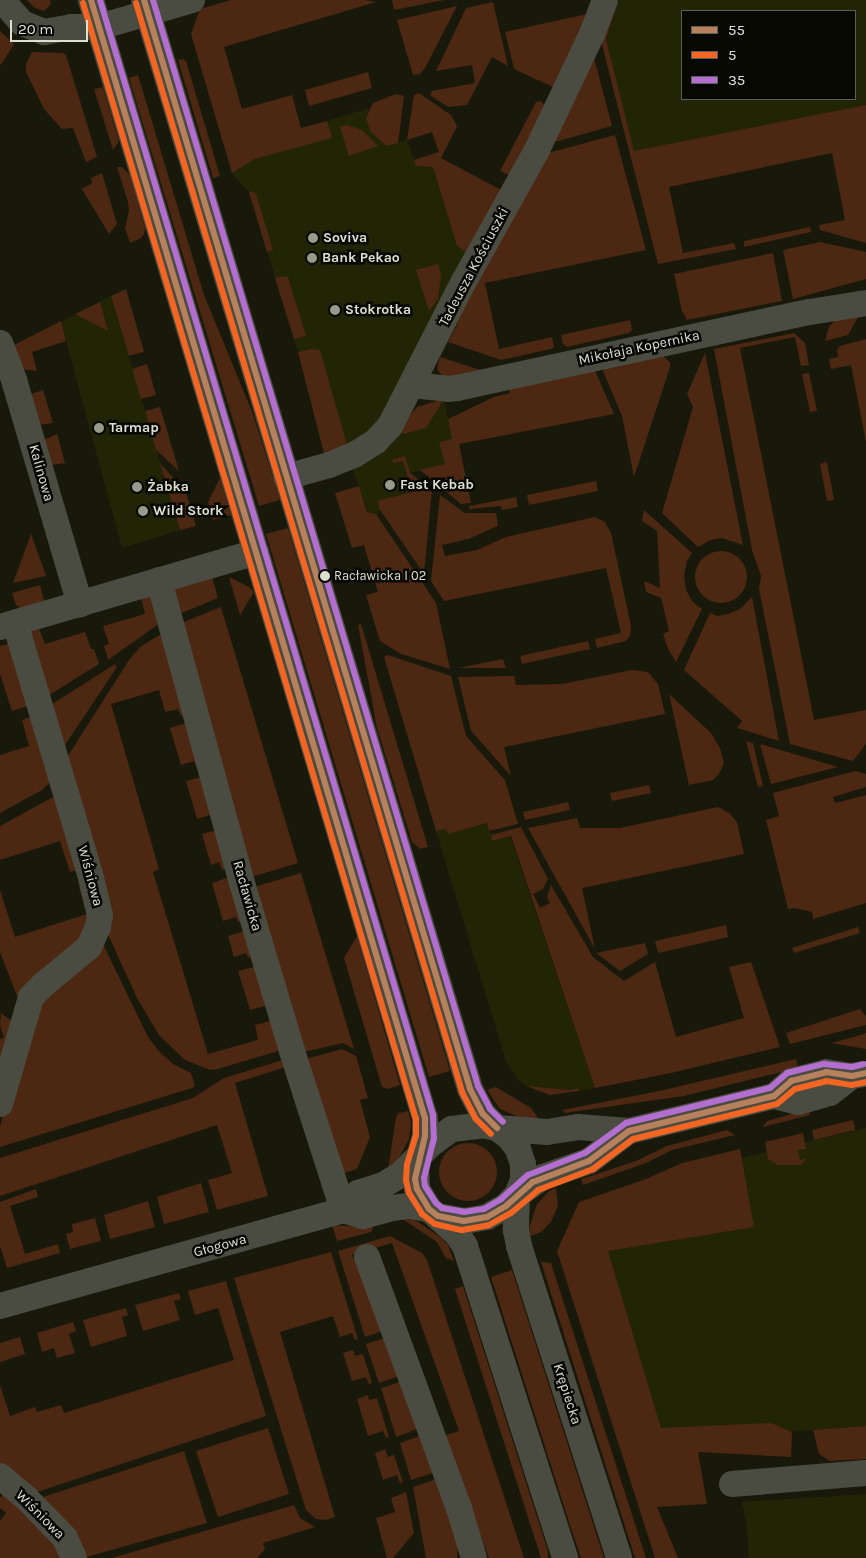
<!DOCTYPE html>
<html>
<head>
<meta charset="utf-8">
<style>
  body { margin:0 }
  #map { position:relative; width:866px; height:1558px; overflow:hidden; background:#18190b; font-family:Karla,sans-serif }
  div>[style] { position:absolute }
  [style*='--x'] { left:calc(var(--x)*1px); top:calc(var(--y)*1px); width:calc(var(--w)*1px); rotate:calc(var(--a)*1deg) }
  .built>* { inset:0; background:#222505 }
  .green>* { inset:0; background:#4c2711 }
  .round { border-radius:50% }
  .minor>* { height:26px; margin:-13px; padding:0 13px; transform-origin:13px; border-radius:13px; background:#4b4c41 }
  .bus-1>* { height:6px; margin:-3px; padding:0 3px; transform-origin:3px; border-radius:3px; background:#b6815c }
  .bus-2>* { height:6px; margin:-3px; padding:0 3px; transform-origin:3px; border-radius:3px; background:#f26522 }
  .bus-3>* { height:6px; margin:-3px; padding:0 3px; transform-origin:3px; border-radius:3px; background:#b36fd0 }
  .dots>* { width:14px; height:14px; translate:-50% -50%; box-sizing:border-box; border:2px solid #070802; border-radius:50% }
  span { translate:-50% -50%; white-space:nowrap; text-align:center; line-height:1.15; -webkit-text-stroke:5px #070802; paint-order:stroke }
  .bus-label { font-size:13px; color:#dde0d0 }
  .left { translate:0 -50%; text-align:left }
  .poi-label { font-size:14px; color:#dde0d0; font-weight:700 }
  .street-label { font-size:14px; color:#dde0d0 }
  .legend { position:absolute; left:681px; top:10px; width:175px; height:90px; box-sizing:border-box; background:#070802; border:1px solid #5d5e54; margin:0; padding:6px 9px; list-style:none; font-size:15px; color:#dde0d0 }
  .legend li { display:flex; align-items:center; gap:10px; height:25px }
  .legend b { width:25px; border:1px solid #5d5e54 }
  .scale { position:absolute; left:10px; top:20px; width:78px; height:22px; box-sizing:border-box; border:2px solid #dde0d0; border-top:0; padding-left:6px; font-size:15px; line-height:18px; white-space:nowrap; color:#dde0d0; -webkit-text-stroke:4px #070802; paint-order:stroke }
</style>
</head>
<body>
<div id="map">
  <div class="built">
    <i style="clip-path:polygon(evenodd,619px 0,866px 0,866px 105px,634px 152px,606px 39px,619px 0,682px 11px,855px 11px,855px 99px,682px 99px,682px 11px)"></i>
    <i style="clip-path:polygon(369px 108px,366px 118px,370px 131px,386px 146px,407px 140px,416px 166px,433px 167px,457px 245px,471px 251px,385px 415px,364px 438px,324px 453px,298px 352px,249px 192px,232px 173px,255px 159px,331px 138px,327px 121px)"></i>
    <i style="clip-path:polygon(111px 296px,180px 530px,122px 548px,61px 322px)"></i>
    <i style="clip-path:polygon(444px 399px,452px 439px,445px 465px,410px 473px,403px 460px,412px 492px,377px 501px,380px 510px,376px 514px,368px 512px,351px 464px,380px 448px,417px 407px)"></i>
    <i style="clip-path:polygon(487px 823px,493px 841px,510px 836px,595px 1088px,579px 1091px,578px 1088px,570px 1090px,526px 1086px,518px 1080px,506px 1061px,436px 831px,446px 829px,448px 834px)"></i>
    <i style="clip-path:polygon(866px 1128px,866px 1426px,634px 1444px,572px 1242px,612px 1193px,758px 1154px)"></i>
    <i style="clip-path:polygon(866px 1494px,866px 1558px,749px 1558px,747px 1528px,742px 1502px)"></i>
  </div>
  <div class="green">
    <i style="clip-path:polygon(27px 0,50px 0,51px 4px,44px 11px,35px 8px)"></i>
    <i style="clip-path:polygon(231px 0,364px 0,376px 2px,224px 47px,242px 109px,292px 95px,301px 128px,327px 121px,332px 138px,255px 159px,232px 173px,191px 34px,200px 9px)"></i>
    <i style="clip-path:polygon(392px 0,444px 0,394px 10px)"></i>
    <i style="clip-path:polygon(493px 2px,508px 66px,492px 57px,467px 105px,448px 107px,430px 95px,432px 91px,475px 83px,472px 65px,436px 71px,466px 8px)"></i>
    <i style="clip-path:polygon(617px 5px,606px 39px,634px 151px,866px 105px,866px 243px,820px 230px,819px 225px,845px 220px,832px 153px,669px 187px,683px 253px,734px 243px,736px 249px,658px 264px,600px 37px)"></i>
    <i style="clip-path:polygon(457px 6px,425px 68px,420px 74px,413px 75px,397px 20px)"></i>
    <i style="clip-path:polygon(592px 13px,553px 87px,514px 69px,505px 32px)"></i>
    <i style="clip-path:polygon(0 31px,14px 44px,1px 65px,0 63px)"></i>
    <i style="clip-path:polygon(32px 52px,63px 53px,66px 55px,97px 157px,86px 162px,73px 128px,62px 129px,44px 109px,26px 72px,26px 64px)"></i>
    <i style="clip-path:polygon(593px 54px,612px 126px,548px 144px)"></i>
    <i style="clip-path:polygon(183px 59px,186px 61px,220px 176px,213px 178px,178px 60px)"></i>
    <i style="clip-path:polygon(368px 72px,372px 88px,309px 106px,305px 90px)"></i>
    <i style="clip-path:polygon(138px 75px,204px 295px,253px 414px,280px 500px,259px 506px,129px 78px)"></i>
    <i style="clip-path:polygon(103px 87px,118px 138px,118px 143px,113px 150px,94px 89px)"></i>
    <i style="clip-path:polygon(419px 93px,451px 115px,457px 126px,441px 158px,505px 192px,471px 251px,465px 251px,457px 246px,433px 167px,416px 166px,414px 160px,439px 152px,432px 132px,407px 140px,414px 95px)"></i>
    <i style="clip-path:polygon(396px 94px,404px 96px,398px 143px,386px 146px,370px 131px,366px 118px,373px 103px)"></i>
    <i style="clip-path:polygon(541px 101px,549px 111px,513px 177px,500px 171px,536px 102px)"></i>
    <i style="clip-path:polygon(347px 125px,362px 130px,378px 146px,349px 156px,340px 127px)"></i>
    <i style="clip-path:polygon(615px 135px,646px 250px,485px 283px,499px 349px,552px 337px,554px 347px,551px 349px,501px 360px,448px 342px,457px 325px,470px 289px,544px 154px)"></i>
    <i style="clip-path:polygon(117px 167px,122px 167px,130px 175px,145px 228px,144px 234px,141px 238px,130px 243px,125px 228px,129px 211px,128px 202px)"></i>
    <i style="clip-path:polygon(102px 173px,117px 224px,109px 234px,82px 189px,92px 183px,91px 178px)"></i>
    <i style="clip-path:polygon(252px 191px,256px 194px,273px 250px,267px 252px,249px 192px)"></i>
    <i style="clip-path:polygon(810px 227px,811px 232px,744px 247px,744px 241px)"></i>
    <i style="clip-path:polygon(820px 242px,866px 252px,866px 279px,793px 299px,783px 250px)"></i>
    <i style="clip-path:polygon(773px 253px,782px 301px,687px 320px,682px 311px,674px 274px)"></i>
    <i style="clip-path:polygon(438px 264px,441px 275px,438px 299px,429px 311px,416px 270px)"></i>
    <i style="clip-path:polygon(282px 276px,288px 277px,306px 336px,294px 339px,275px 278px)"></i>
    <i style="clip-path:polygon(126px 289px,144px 352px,129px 356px,111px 296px)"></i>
    <i style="clip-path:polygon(100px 302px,108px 331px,75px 314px)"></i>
    <i style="clip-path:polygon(861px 312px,848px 335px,825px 341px,829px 327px,834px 321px)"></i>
    <i style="clip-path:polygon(630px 320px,632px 330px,629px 333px,567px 347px,563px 344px,561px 335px)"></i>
    <i style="clip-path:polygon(61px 321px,66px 341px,32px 352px,37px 371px,20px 369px,10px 347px)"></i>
    <i style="clip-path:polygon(794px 333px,805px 343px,809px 365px,801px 366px,795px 337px,740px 348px,814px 720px,866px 710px,866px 744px,853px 761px,790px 744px,759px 589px,761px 576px,752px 550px,714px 349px)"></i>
    <i style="clip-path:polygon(866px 339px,866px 442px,851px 365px,831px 369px,829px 359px,838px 357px,837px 350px,840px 346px)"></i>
    <i style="clip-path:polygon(311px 349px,320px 350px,347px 445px,324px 453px,298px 352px)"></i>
    <i style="clip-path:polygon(705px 353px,743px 545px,722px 538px,710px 540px,698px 547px,662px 513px,693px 407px,687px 394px)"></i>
    <i style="clip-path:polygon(663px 356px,670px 362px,670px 367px,634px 477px,622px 416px,601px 366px)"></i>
    <i style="clip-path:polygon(440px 357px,483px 371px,445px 378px,437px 370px)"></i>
    <i style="clip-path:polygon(147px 364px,156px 395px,141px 399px,132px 369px)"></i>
    <i style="clip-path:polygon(594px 368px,614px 414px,459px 444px,471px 503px,461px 504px,420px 470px,445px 464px,439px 442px,452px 439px,448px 419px,494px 397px,510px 393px,508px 386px)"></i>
    <i style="clip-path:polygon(809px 373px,817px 411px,810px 412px,802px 374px)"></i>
    <i style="clip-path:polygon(43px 390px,53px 423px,39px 425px,29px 395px)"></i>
    <i style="clip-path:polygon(444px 399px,426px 428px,404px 434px,398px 429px,417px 407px)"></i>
    <i style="clip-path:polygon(160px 407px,179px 471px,156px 450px,145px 411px)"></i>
    <i style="clip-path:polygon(57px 434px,65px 463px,46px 466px,42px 441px)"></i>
    <i style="clip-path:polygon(405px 456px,410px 473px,432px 490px,424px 574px,380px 510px,377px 501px,412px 492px,403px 461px,393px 463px,392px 460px)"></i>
    <i style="clip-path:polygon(827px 462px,834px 500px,827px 501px,820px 464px)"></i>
    <i style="clip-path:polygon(160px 463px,186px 492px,196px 526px,180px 530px)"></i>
    <i style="clip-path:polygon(220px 478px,231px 515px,213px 520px,208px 502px)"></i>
    <i style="clip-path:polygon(596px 481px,598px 491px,529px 505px,527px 495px)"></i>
    <i style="clip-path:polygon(359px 486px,367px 512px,376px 514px,436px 603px,450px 669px,401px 654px,380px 641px,366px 595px,378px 592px,364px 545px,352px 548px,335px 493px)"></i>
    <i style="clip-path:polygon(440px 495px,465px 513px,496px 513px,498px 526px,468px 539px,442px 545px,445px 556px,477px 550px,506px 537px,595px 517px,605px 522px,611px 533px,631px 626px,630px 635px,626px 641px,597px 648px,595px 639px,621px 633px,606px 568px,444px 601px,431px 581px)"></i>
    <i style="clip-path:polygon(516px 497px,518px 507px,502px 510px,501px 506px,469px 509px,469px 506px)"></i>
    <i style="clip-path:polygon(644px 510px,692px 553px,687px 561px,684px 575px,686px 590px,692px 601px,702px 609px,676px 662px,668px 649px,663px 634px,669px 631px,661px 598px,646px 592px,644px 581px,660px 588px,657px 531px,642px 521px)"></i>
    <i style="clip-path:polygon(288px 528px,450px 1071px,429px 1077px,266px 534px)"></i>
    <i style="clip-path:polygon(31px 534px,46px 576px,13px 583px)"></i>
    <i class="round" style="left:695px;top:551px;width:52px;height:52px"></i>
    <i style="clip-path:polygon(212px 577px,218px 598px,177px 615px,172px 590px)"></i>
    <i style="clip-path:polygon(229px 577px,249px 587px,254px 592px,240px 615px)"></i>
    <i style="clip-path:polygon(40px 585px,45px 604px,20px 608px,16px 605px,12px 593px)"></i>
    <i style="clip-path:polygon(143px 596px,153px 597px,163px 621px,108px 660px,104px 646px,109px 644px,103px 626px,145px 614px,141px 598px)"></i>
    <i style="clip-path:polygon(752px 597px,779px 741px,737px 728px,742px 721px,684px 670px,710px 613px,718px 616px,728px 614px,740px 609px)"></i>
    <i style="clip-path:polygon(221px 607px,298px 863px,248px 878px,179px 624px)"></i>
    <i style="clip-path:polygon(361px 624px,428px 847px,420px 849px,412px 842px,377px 728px,358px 625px)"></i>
    <i style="clip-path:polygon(39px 629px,45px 644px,85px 632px,91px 649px,94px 649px,99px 664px,46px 697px,30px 632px)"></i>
    <i style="clip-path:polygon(166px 631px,188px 714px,181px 716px,178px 709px,165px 712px,159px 690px,111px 704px,159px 869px,153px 872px,208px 1054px,258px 1040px,255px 1025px,274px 1020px,282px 1046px,278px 1051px,218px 1069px,210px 1070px,185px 1060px,159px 1035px,137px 998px,106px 930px,64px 762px,129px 660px,140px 647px)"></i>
    <i style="clip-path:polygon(588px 641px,590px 649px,522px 664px,520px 656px)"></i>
    <i style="clip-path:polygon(15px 642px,31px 705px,12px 711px,0 674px,0 646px)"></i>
    <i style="clip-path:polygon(388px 655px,451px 676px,466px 736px,505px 780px,518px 824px,489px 831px,487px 823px,448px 834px,446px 829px,436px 831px,384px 657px)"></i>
    <i style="clip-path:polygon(503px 659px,506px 668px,458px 668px)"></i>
    <i style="clip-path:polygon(115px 664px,117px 667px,61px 751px,49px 706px)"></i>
    <i style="clip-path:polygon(632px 670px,648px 672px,658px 684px,665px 714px,504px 747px,511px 776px,471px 731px,458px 677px,514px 676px,516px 685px,562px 684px)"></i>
    <i style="clip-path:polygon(669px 694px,711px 733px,720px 748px,724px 763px,719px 774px,713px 780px,689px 785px)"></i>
    <i style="clip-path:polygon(36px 715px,53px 780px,42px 790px,0 813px,0 755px,29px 746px,22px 720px)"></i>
    <i style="clip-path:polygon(190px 722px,203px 767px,197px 769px,194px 761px,181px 765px,170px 728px)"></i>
    <i style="clip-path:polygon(746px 741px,753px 743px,763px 786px,758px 787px)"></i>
    <i style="clip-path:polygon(760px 744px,838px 767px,771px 784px)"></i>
    <i style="clip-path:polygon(855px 771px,866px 774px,866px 787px,833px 797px,835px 803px,866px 795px,866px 903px,813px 919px,812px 912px,794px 908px,788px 909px,766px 820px,779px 816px,773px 793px)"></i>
    <i style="clip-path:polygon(205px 776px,210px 815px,197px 819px,186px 781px)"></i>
    <i style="clip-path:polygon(649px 785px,651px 793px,612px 801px,610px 793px)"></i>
    <i style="clip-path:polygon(55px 796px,77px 870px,70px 872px,60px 841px,0 860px,0 826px)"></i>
    <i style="clip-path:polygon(568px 802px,570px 810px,525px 820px,523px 812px)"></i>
    <i style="clip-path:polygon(718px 807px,729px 813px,737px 822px,744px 854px,582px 888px,595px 949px,528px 828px,577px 818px,580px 828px,620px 828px)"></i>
    <i style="clip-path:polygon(521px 827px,548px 879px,543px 889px,533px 894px,540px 908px,550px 903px,547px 897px,551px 885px,593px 957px,624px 981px,655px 962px,676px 1037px,744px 1018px,729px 967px,751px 962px,780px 1047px,671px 1073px,595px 1088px,511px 836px,492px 841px,491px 835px)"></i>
    <i style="clip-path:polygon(220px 829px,230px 867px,222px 870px,219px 862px,211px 865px,202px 834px)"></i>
    <i style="clip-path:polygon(301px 873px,354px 1049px,343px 1043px,299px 1053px,251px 888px)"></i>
    <i style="clip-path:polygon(233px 876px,245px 921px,238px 922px,236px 917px,223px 921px,212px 883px)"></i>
    <i style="clip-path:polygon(86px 884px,91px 928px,25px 993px,17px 996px,0 952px,0 890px,15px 937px,87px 914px,79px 887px)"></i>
    <i style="clip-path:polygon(726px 925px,728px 937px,658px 953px,655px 941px)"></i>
    <i style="clip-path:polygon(858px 927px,860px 933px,794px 953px,792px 948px)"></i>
    <i style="clip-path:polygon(248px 930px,255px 956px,248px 958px,246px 953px,234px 957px,228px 936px)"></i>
    <i style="clip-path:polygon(357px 936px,400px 1085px,388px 1089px,382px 1087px,344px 958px)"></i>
    <i style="clip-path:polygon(102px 942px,148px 1037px,158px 1050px,173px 1064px,191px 1073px,195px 1086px,192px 1088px,0 1147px,0 1126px,37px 1003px)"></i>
    <i style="clip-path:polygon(645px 943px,648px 954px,620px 971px,596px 953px)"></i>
    <i style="clip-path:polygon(258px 966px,269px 1005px,250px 1010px,238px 971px)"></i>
    <i style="clip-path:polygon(860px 1009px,866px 1016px,866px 1025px,790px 1044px,786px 1033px)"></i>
    <i style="clip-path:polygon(1px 1013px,14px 1023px,0 1072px,0 1039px,4px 1038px,0 1025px)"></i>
    <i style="clip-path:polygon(866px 1033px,866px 1049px,831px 1043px,854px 1037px)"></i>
    <i style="clip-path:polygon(342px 1049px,356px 1056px,368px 1098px,360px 1100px,370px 1137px,357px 1169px,341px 1174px,302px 1060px)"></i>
    <i style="clip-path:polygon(796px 1059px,798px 1068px,684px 1096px,564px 1113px,563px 1110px,659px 1091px)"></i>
    <i style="clip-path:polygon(283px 1060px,286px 1067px,235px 1083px,268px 1196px,217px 1210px,208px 1180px,232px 1173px,217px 1125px,0 1196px,0 1158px,193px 1098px,224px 1078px)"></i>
    <i style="clip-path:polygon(526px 1086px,570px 1090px,579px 1088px,579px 1091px,550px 1095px)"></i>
    <i style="clip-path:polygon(496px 1087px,531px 1108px,538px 1118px,520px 1118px,500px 1109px,487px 1090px)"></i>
    <i style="clip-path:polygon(809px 1109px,810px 1115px,763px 1127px,767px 1121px)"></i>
    <i style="clip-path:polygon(408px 1111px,411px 1122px,409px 1139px,400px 1156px,388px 1170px,396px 1117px,399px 1113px)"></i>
    <i style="clip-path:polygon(853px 1120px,855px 1130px,814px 1140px,812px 1130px)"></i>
    <i style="clip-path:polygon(727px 1130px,735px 1135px,672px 1150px,646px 1163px,583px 1185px,581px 1179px,636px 1161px,667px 1146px)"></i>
    <i style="clip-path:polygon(803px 1133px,806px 1149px,798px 1150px,800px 1160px,807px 1158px,801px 1165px,778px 1165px,768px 1159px,765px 1142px)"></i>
    <i class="round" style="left:439px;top:1143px;width:58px;height:58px"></i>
    <i style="clip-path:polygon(740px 1149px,754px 1227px,608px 1251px,661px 1428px,771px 1423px,792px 1432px,791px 1457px,698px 1452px,707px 1504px,657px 1507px,678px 1558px,655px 1558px,557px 1251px,579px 1202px,646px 1179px,682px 1163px)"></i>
    <i style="clip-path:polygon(201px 1183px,209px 1212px,164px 1224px,157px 1197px)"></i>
    <i style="clip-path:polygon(556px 1188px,558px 1206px,551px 1222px,541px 1232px,531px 1236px,529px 1228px,537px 1204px,549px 1191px)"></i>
    <i style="clip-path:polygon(36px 1189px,38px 1197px,10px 1206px,25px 1254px,58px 1244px,60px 1253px,7px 1268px,0 1246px,0 1202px)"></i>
    <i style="clip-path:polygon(148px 1201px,155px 1227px,110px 1239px,104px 1215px)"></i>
    <i style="clip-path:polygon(95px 1218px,101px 1241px,70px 1249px,66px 1234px,73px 1232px,72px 1224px)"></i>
    <i style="clip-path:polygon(401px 1218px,417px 1221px,440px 1237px,448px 1245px,454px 1261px,446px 1258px,437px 1242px)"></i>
    <i style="clip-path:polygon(375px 1223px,371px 1232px,337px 1241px,332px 1225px,363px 1227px)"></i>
    <i style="clip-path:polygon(390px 1236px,422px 1253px,427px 1260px,524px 1558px,489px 1558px,461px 1481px,440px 1437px,459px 1431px,392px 1243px,352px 1255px,383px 1331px,365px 1337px,338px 1251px)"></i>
    <i style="clip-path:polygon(331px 1252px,358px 1339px,355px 1340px,352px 1333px,340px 1337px,333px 1316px,280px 1332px,335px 1517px,326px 1520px,316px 1519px,306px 1510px,234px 1278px)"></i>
    <i style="clip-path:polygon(541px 1262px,551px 1263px,646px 1558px,635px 1558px)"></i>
    <i style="clip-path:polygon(512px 1270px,588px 1508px,604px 1558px,581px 1558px,569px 1522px,491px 1277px)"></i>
    <i style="clip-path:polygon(226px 1281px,266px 1416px,31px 1494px,0 1467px,0 1385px,10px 1416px,35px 1407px,37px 1412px,61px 1405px,64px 1413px,234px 1360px,218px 1308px,195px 1315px,188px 1291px)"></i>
    <i style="clip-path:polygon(463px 1286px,548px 1551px,548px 1558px,541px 1558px,455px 1289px)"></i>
    <i style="clip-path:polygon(179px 1293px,181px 1299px,174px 1301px,180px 1320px,143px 1331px,135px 1305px)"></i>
    <i style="clip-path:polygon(126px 1308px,128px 1315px,122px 1317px,127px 1336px,91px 1347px,83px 1320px)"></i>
    <i style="clip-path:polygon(73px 1322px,76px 1331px,69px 1334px,75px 1353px,57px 1358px,54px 1348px,42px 1352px,37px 1333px)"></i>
    <i style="clip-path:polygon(20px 1337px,25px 1354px,0 1362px,0 1343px)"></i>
    <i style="clip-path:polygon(385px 1338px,399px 1376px,379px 1383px,366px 1344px)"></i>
    <i style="clip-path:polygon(353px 1350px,355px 1356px,363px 1354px,372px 1383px,369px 1384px,366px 1377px,352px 1381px,343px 1353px)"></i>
    <i style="clip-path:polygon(400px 1382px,417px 1429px,396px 1437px,381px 1388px)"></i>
    <i style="clip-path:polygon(368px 1395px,369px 1400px,377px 1398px,389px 1437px,386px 1438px,383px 1431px,368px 1436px,357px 1399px)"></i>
    <i style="clip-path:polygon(866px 1426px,866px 1459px,830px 1461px,819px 1454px,813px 1430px)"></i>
    <i style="clip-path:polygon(268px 1428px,289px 1494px,218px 1517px,196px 1451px)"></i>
    <i style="clip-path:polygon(420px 1436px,433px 1473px,411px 1480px,400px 1443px)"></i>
    <i style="clip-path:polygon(385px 1449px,388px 1457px,394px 1455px,403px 1482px,400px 1483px,397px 1475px,383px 1480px,375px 1453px)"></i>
    <i style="clip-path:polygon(184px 1451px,207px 1523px,83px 1558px,37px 1499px)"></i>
    <i style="clip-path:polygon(436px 1479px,458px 1545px,457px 1558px,426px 1558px,413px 1487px)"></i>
    <i style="clip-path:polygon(406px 1492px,414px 1533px,393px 1558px,387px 1558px,376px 1518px,395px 1512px,391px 1498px)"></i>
    <i style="clip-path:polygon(4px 1494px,67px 1558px,0 1558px,0 1521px,6px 1513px,0 1508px,0 1498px)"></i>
    <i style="clip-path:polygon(294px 1505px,300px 1518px,315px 1527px,263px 1543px,265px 1549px,257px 1558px,112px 1558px)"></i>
  </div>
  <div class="minor">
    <i style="--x:2;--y:0;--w:30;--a:49"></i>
    <i style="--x:22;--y:23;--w:24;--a:22"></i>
    <i style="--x:44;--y:32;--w:27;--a:-10"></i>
    <i style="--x:71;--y:27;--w:28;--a:0"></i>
    <i style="--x:99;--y:27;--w:97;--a:-16.2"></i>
    <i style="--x:91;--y:0;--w:1167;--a:73.37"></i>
    <i style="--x:425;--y:1118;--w:18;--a:90"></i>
    <i style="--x:425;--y:1136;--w:32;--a:106"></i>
    <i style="--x:416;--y:1167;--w:22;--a:87"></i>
    <i style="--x:417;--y:1189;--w:23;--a:59"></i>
    <i style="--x:429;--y:1209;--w:38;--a:42"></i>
    <i style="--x:457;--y:1234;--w:14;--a:56"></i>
    <i style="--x:465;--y:1246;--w:328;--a:72.2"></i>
    <i style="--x:144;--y:0;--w:1137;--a:73.33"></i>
    <i style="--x:470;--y:1089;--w:28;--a:63"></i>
    <i style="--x:483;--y:1114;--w:20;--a:45"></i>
    <i style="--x:0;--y:343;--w:40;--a:69"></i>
    <i style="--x:14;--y:380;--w:234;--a:73.6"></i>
    <i style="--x:412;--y:385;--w:36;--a:6"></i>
    <i style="--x:448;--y:389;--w:9;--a:-6"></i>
    <i style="--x:457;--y:388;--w:361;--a:-12.2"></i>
    <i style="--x:810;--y:312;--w:57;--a:-9.1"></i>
    <i style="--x:286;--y:477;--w:45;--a:-15.6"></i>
    <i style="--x:329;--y:465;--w:27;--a:-22"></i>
    <i style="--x:354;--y:455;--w:26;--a:-32"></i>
    <i style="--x:376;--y:441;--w:21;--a:-47"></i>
    <i style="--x:390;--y:426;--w:161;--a:-63"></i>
    <i style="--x:463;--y:283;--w:150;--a:-60.9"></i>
    <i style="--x:536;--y:152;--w:131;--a:-64.6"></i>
    <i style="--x:592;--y:34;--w:36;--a:-69"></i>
    <i style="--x:159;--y:580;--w:314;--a:74.7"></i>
    <i style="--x:242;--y:883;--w:175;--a:73.4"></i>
    <i style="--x:292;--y:1051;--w:167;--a:72.2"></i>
    <i style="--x:0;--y:627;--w:267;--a:-16.3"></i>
    <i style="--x:774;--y:1096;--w:23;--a:-41"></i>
    <i style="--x:791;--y:1081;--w:36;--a:-14"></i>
    <i style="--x:826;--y:1072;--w:26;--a:9"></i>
    <i style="--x:852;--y:1076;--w:11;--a:-10"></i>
    <i style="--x:0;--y:1104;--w:111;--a:-73.8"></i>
    <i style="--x:31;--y:997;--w:17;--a:-45"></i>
    <i style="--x:43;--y:985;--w:60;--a:-39.6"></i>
    <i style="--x:89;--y:947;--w:22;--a:-66"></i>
    <i style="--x:98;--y:927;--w:12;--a:-81"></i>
    <i style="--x:100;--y:915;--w:42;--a:-103.7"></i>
    <i style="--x:90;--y:874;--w:262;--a:-106.6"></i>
    <i style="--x:497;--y:1128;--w:50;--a:4.6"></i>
    <i style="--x:547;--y:1132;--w:31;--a:-9"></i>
    <i style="--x:578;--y:1127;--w:51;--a:4.5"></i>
    <i style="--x:629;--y:1131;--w:149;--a:-13.6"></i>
    <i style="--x:774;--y:1096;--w:25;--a:14"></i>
    <i style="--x:798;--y:1102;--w:33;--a:-16"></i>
    <i style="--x:830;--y:1093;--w:28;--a:-38"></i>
    <i style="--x:517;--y:1195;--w:35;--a:92"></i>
    <i style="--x:516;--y:1230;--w:16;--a:79"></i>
    <i style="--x:519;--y:1246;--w:328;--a:72.2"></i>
    <i style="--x:517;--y:1195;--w:32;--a:-35"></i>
    <i style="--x:543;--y:1177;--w:49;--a:-19.2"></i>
    <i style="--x:589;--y:1161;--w:50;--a:-36.9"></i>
    <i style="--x:343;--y:1210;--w:21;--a:17"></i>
    <i style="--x:363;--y:1216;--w:30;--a:-15"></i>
    <i style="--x:392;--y:1208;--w:17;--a:-7"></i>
    <i style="--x:409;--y:1206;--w:20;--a:9"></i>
    <i style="--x:367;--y:1257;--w:267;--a:69.9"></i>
    <i style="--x:459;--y:1508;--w:52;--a:73.3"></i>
    <i style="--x:0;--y:1306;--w:356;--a:-15.6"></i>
    <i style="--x:343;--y:1210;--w:23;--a:-49"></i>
    <i style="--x:358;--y:1193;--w:28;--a:-18"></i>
    <i style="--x:385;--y:1184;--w:17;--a:-31"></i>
    <i style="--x:400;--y:1175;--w:44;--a:-45"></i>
    <i style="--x:431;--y:1144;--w:26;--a:-36"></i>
    <i style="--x:452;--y:1129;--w:31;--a:-7"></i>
    <i style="--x:483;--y:1125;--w:14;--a:12"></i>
    <i style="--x:497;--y:1128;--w:15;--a:37"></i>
    <i style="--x:509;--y:1137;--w:15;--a:53"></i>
    <i style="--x:518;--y:1149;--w:16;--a:72"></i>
    <i style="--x:523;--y:1164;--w:16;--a:90"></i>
    <i style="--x:523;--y:1180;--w:16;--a:112"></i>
    <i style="--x:517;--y:1195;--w:16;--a:135"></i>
    <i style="--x:506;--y:1206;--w:22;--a:150"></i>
    <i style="--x:487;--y:1217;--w:23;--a:170"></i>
    <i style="--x:464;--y:1221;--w:26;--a:-169"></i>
    <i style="--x:0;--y:1476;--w:35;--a:40"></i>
    <i style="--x:27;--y:1499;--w:54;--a:45.7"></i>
    <i style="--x:65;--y:1538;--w:22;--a:66"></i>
    <i style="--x:732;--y:1484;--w:134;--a:-4.7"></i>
  </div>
  <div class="bus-1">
    <i style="--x:91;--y:0;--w:1167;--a:73.37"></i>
    <i style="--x:425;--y:1118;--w:18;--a:90"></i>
    <i style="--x:425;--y:1136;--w:44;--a:103.1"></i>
    <i style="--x:415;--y:1179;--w:10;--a:79"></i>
    <i style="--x:417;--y:1189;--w:23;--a:59"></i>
    <i style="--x:429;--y:1209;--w:11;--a:38"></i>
    <i style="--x:438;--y:1216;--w:26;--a:11"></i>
    <i style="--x:464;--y:1221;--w:23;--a:-10"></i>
    <i style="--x:487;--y:1217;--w:22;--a:-30"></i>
    <i style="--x:506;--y:1206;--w:36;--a:-42"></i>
    <i style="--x:533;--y:1182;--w:60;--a:-20.6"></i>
    <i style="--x:589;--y:1161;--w:50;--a:-36.9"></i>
    <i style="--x:629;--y:1131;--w:149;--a:-13.6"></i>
    <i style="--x:774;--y:1096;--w:23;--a:-41"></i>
    <i style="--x:791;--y:1081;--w:36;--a:-14"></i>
    <i style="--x:826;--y:1072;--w:26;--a:9"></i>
    <i style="--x:852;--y:1076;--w:14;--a:-12"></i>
    <i style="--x:144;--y:0;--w:1137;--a:73.33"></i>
    <i style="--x:470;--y:1089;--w:28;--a:63"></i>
    <i style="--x:483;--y:1114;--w:20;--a:45"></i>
  </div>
  <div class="bus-2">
    <i style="--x:83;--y:3;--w:1165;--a:73.39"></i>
    <i style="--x:416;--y:1119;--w:16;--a:90"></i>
    <i style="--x:416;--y:1135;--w:31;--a:107"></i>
    <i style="--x:407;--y:1165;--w:15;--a:94"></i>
    <i style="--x:406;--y:1180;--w:13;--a:77"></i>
    <i style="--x:409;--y:1193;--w:25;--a:58"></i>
    <i style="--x:422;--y:1214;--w:16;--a:38"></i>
    <i style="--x:435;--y:1224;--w:28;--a:13"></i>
    <i style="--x:462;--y:1230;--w:27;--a:-10"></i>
    <i style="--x:489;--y:1225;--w:25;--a:-29"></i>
    <i style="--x:511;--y:1213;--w:35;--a:-40"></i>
    <i style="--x:538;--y:1190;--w:59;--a:-20.9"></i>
    <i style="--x:593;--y:1169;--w:50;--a:-36.9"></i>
    <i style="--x:633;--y:1139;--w:148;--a:-13.7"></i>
    <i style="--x:777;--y:1104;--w:23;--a:-40"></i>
    <i style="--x:795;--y:1089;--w:32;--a:-14"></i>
    <i style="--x:826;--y:1081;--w:25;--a:9"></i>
    <i style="--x:851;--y:1085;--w:15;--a:-11"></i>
    <i style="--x:136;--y:3;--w:1137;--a:73.33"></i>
    <i style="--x:462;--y:1092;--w:30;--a:63"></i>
    <i style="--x:476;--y:1119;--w:21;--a:45"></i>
  </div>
  <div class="bus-3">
    <i style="--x:100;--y:0;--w:1164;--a:73.37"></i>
    <i style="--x:433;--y:1115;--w:23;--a:88"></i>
    <i style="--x:434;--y:1138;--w:41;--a:104"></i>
    <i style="--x:424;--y:1178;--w:8;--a:83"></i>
    <i style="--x:425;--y:1186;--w:20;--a:57"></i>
    <i style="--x:436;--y:1203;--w:8;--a:40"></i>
    <i style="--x:442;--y:1208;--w:22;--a:10"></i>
    <i style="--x:464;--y:1212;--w:20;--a:-9"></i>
    <i style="--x:484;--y:1209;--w:20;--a:-30"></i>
    <i style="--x:501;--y:1199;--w:36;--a:-42"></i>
    <i style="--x:528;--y:1175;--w:61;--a:-21.1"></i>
    <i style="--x:585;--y:1153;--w:51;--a:-36.2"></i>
    <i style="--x:626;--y:1123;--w:148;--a:-13.7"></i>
    <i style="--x:770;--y:1088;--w:23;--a:-41"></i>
    <i style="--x:787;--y:1073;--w:38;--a:-14"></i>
    <i style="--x:824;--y:1064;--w:28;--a:6"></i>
    <i style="--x:852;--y:1067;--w:12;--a:-14"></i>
    <i style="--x:153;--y:0;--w:1134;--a:73.34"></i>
    <i style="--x:478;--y:1086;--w:26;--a:62"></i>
    <i style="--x:490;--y:1109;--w:18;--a:45"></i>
  </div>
  <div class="dots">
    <i style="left:313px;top:238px;background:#989a8b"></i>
    <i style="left:312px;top:258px;background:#989a8b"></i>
    <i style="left:335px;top:310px;background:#989a8b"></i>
    <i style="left:99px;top:428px;background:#989a8b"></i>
    <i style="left:390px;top:485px;background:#989a8b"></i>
    <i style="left:137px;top:487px;background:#989a8b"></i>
    <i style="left:143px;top:511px;background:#989a8b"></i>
    <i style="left:325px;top:576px;background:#dde0d0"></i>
  </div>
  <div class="bus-label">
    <span class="left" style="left:334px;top:576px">Racławicka I 02</span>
  </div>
  <div class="poi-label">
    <span class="left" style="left:323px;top:238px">Soviva</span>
    <span class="left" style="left:322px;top:258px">Bank Pekao</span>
    <span class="left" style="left:345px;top:310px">Stokrotka</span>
    <span class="left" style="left:109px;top:428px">Tarmap</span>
    <span class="left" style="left:400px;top:485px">Fast Kebab</span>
    <span class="left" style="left:147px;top:487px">Żabka</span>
    <span class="left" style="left:153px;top:511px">Wild Stork</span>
  </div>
  <div class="street-label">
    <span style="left:474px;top:267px;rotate:-62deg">Tadeusza Kościuszki</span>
    <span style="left:639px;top:348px;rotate:-12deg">Mikołaja Kopernika</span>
    <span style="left:41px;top:473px;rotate:74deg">Kalinowa</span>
    <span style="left:90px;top:876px;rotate:75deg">Wiśniowa</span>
    <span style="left:247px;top:896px;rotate:74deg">Racławicka</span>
    <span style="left:220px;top:1246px;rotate:-15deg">Głogowa</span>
    <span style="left:567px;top:1394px;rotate:72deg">Krępiecka</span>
    <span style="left:40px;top:1515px;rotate:45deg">Wiśniowa</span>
  </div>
  <ul class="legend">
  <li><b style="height:6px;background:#b6815c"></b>55</li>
  <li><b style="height:6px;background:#f26522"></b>5</li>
  <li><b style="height:6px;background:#b36fd0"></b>35</li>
  </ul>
  <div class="scale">20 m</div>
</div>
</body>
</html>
